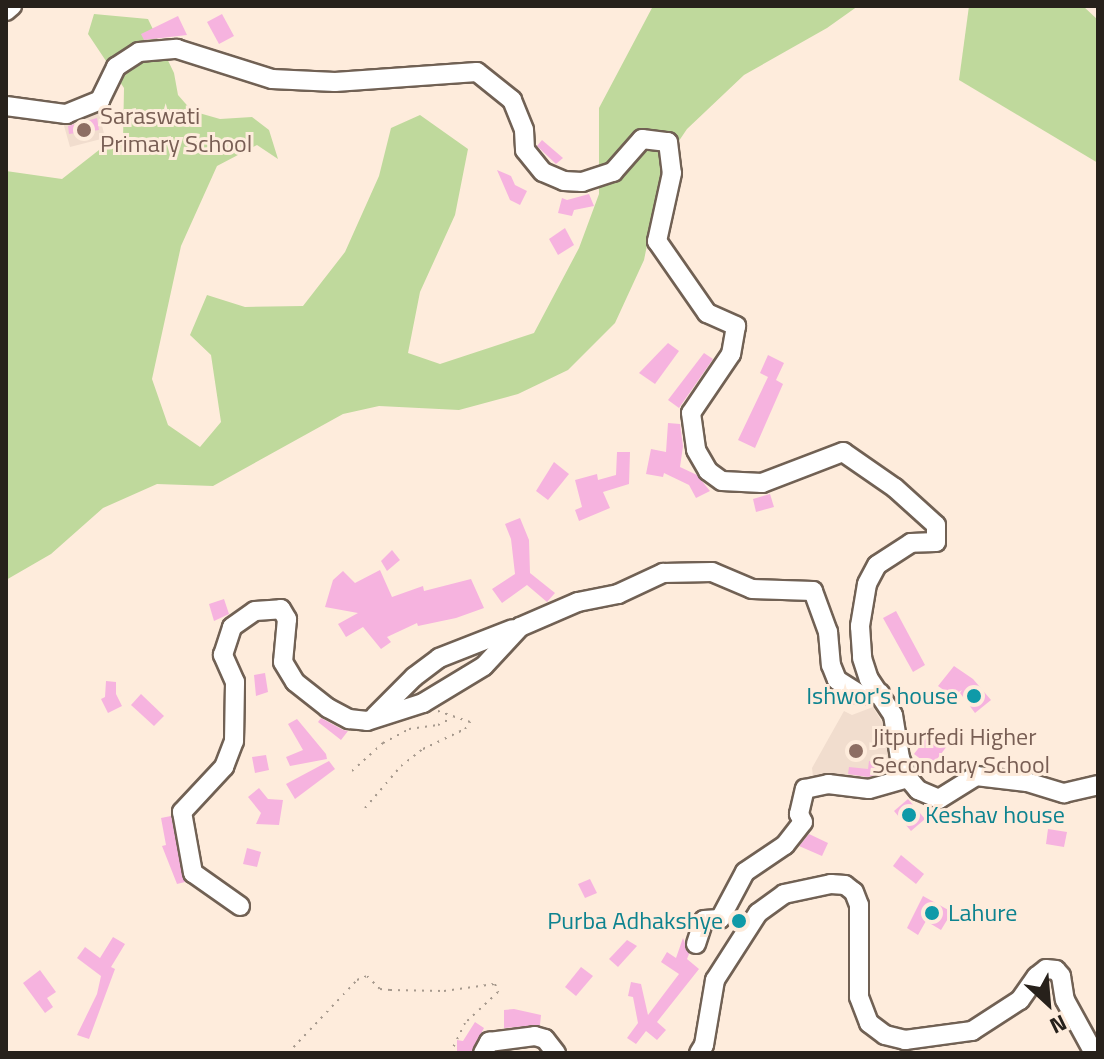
<!DOCTYPE html>
<html>
<head>
<meta charset="utf-8">
<style>
  body { margin:0 }
  #map { position:relative; width:1104px; height:1059px; overflow:hidden; background:#feecdc; font-family:"Titillium Web",sans-serif }
  div>[style] { position:absolute }
  [style*='--x'] { left:calc(var(--x)*1px); top:calc(var(--y)*1px); width:calc(var(--w)*1px); rotate:calc(var(--a)*1deg) }
  .education>* { inset:0; background:#f1ddce }
  .green>* { inset:0; background:#bfd99c }
  .building>* { inset:0; background:#f6b3df }
  .path>* { height:2px; margin-top:-1px; transform-origin:0; background:repeating-linear-gradient(90deg,#a6998d 0 2px,transparent 0 8px) }
  .roads { filter:drop-shadow(2px 0 #716154) drop-shadow(-2px 0 #716154) drop-shadow(0 2px #716154) drop-shadow(0 -2px #716154) }
  .minor>* { height:18px; margin:-9px; padding:0 9px; transform-origin:9px; border-radius:9px; background:#fff }
  .dots>* { width:22px; height:22px; translate:-50% -50%; box-sizing:border-box; border:4px solid #feecdc; border-radius:50% }
  span { translate:-50% -50%; white-space:nowrap; text-align:center; line-height:1.15; -webkit-text-stroke:6px #feecdc; paint-order:stroke }
  .education-label { font-size:24px; color:#785e54 }
  .left { translate:0 -50%; text-align:left }
  .culture-label { font-size:24px; color:#0d838f }
  .right { translate:-100% -50%; text-align:right }
  .frame { position:absolute; inset:0; border:8px solid #27211b; pointer-events:none }
  .north { position:absolute; left:1008px; top:963px; width:80px; height:80px; -webkit-text-stroke:6px #feecdc; paint-order:stroke; rotate:154deg; font-size:22px; font-weight:700; line-height:32px; text-align:center; color:#27211b }
  .north::after { content:''; display:block; margin:auto; width:28px; height:36px; background:#27211b; clip-path:polygon(50% 0,100% 100%,50% 72%,0 100%) }
</style>
</head>
<body>
<div id="map">
  <div class="education">
    <i style="clip-path:polygon(99px 113px,105px 138px,70px 147px,63px 122px)"></i>
    <i style="clip-path:polygon(873px 707px,889px 734px,894px 778px,814px 785px,812px 768px,844px 711px,852px 715px)"></i>
  </div>
  <div class="green">
    <i style="clip-path:polygon(653px 6px,858px 6px,827px 28px,744px 75px,687px 129px,664px 163px,644px 260px,615px 323px,568px 370px,518px 394px,459px 410px,379px 406px,343px 414px,213px 486px,157px 484px,103px 508px,51px 554px,6px 580px,6px 171px,62px 179px,113px 139px,123px 140px,124px 88px,88px 34px,94px 14px,148px 19px,174px 73px,178px 95px,192px 111px,220px 119px,252px 117px,269px 130px,278px 159px,257px 145px,217px 166px,181px 246px,152px 379px,168px 425px,200px 447px,221px 422px,211px 355px,190px 335px,207px 295px,245px 307px,303px 306px,345px 252px,379px 176px,391px 128px,420px 115px,468px 149px,455px 215px,420px 292px,408px 353px,440px 364px,534px 333px,579px 248px,599px 194px,599px 108px)"></i>
    <i style="clip-path:polygon(969px 6px,1083px 6px,1098px 20px,1098px 163px,959px 80px)"></i>
  </div>
  <div class="building">
    <i style="clip-path:polygon(222px 14px,234px 36px,219px 44px,207px 22px)"></i>
    <i style="clip-path:polygon(178px 16px,187px 35px,144px 40px,141px 34px)"></i>
    <i style="clip-path:polygon(97px 118px,99px 130px,69px 134px,68px 126px)"></i>
    <i style="clip-path:polygon(542px 140px,563px 158px,556px 164px,537px 146px)"></i>
    <i style="clip-path:polygon(497px 170px,511px 176px,515px 185px,527px 191px,520px 205px,510px 200px)"></i>
    <i style="clip-path:polygon(589px 194px,594px 206px,574px 210px,572px 216px,558px 213px,562px 198px,567px 200px)"></i>
    <i style="clip-path:polygon(565px 228px,574px 245px,558px 255px,549px 239px)"></i>
    <i style="clip-path:polygon(668px 343px,679px 351px,655px 384px,639px 373px)"></i>
    <i style="clip-path:polygon(704px 353px,713px 359px,679px 408px,668px 400px)"></i>
    <i style="clip-path:polygon(768px 355px,784px 363px,776px 380px,783px 384px,755px 448px,738px 440px,768px 377px,760px 373px)"></i>
    <i style="clip-path:polygon(668px 423px,680px 424px,683px 446px,680px 467px,697px 475px,710px 491px,696px 498px,689px 485px,664px 473px,663px 477px,646px 474px,651px 449px,666px 452px)"></i>
    <i style="clip-path:polygon(617px 452px,630px 452px,629px 484px,603px 492px,610px 508px,579px 521px,575px 510px,582px 507px,575px 480px,597px 474px,598px 480px,616px 475px)"></i>
    <i style="clip-path:polygon(554px 462px,569px 474px,548px 500px,536px 491px)"></i>
    <i style="clip-path:polygon(770px 494px,774px 507px,756px 512px,753px 499px)"></i>
    <i style="clip-path:polygon(520px 518px,529px 540px,530px 573px,555px 593px,547px 602px,527px 585px,502px 603px,492px 589px,515px 574px,511px 539px,505px 524px)"></i>
    <i style="clip-path:polygon(392px 550px,400px 560px,387px 571px,381px 561px)"></i>
    <i style="clip-path:polygon(380px 570px,392px 597px,423px 586px,424px 591px,471px 579px,484px 608px,456px 618px,418px 626px,417px 623px,387px 637px,391px 642px,381px 649px,363px 627px,346px 637px,338px 624px,358px 613px,325px 607px,333px 580px,343px 571px,355px 583px)"></i>
    <i style="clip-path:polygon(224px 599px,229px 614px,214px 621px,209px 604px)"></i>
    <i style="clip-path:polygon(896px 611px,925px 665px,913px 672px,883px 618px)"></i>
    <i style="clip-path:polygon(954px 666px,973px 679px,991px 700px,975px 713px,960px 693px,962px 690px,952px 696px,938px 686px)"></i>
    <i style="clip-path:polygon(265px 673px,268px 692px,256px 696px,254px 675px)"></i>
    <i style="clip-path:polygon(106px 681px,116px 682px,116px 694px,122px 706px,108px 713px,101px 699px,105px 697px)"></i>
    <i style="clip-path:polygon(141px 694px,164px 716px,154px 726px,131px 705px)"></i>
    <i style="clip-path:polygon(321px 718px,343px 730px,348px 731px,341px 740px,318px 722px)"></i>
    <i style="clip-path:polygon(297px 719px,326px 754px,327px 759px,290px 766px,286px 757px,303px 750px,288px 724px)"></i>
    <i style="clip-path:polygon(930px 733px,947px 746px,931px 767px,914px 754px)"></i>
    <i style="clip-path:polygon(266px 755px,269px 770px,255px 773px,252px 757px)"></i>
    <i style="clip-path:polygon(329px 761px,335px 769px,295px 799px,286px 784px)"></i>
    <i style="clip-path:polygon(869px 761px,884px 763px,883px 773px,868px 777px,848px 774px,849px 767px,868px 769px)"></i>
    <i style="clip-path:polygon(259px 788px,268px 799px,283px 800px,279px 825px,256px 824px,261px 813px,248px 797px)"></i>
    <i style="clip-path:polygon(908px 799px,925px 819px,911px 831px,894px 811px)"></i>
    <i style="clip-path:polygon(171px 816px,185px 882px,177px 884px,162px 846px,166px 845px,161px 818px)"></i>
    <i style="clip-path:polygon(1048px 829px,1067px 832px,1064px 847px,1046px 844px)"></i>
    <i style="clip-path:polygon(809px 834px,828px 843px,822px 856px,799px 846px)"></i>
    <i style="clip-path:polygon(247px 848px,261px 852px,257px 867px,243px 864px)"></i>
    <i style="clip-path:polygon(901px 855px,924px 874px,916px 884px,893px 866px)"></i>
    <i style="clip-path:polygon(590px 879px,597px 893px,585px 898px,578px 884px)"></i>
    <i style="clip-path:polygon(923px 896px,952px 912px,941px 930px,926px 921px,918px 935px,907px 928px)"></i>
    <i style="clip-path:polygon(113px 937px,125px 944px,111px 967px,115px 969px,89px 1039px,77px 1035px,97px 994px,101px 976px,77px 958px,85px 947px,100px 958px)"></i>
    <i style="clip-path:polygon(683px 938px,689px 954px,687px 959px,699px 969px,657px 1022px,666px 1030px,657px 1040px,646px 1031px,636px 1044px,627px 1038px,638px 1023px,633px 997px,628px 996px,631px 982px,641px 984px,648px 1015px,679px 974px,661px 962px,667px 952px,676px 958px)"></i>
    <i style="clip-path:polygon(627px 940px,637px 946px,618px 967px,609px 959px)"></i>
    <i style="clip-path:polygon(581px 967px,593px 976px,576px 996px,565px 987px)"></i>
    <i style="clip-path:polygon(40px 970px,56px 992px,47px 998px,53px 1007px,45px 1013px,23px 983px)"></i>
    <i style="clip-path:polygon(514px 1009px,541px 1015px,540px 1025px,504px 1028px,504px 1010px)"></i>
    <i style="clip-path:polygon(475px 1022px,484px 1028px,471px 1053px,457px 1053px,457px 1040px,463px 1041px)"></i>
  </div>
  <div class="path">
    <i style="--x:352;--y:771;--w:42;--a:-42.1"></i>
    <i style="--x:383;--y:743;--w:30;--a:-28"></i>
    <i style="--x:409;--y:729;--w:29;--a:-8"></i>
    <i style="--x:438;--y:725;--w:16;--a:-27"></i>
    <i style="--x:365;--y:808;--w:55;--a:-49.4"></i>
    <i style="--x:401;--y:766;--w:28;--a:-38"></i>
    <i style="--x:423;--y:749;--w:47;--a:-25.5"></i>
    <i style="--x:465;--y:729;--w:9;--a:-54"></i>
    <i style="--x:470;--y:722;--w:34;--a:-161"></i>
    <i style="--x:288;--y:1053;--w:100;--a:-46.6"></i>
    <i style="--x:357;--y:980;--w:11;--a:-22"></i>
    <i style="--x:367;--y:976;--w:18;--a:45"></i>
    <i style="--x:380;--y:989;--w:10;--a:6"></i>
    <i style="--x:390;--y:990;--w:54;--a:1.1"></i>
    <i style="--x:444;--y:991;--w:51;--a:-7.8"></i>
    <i style="--x:495;--y:984;--w:9;--a:69"></i>
    <i style="--x:498;--y:992;--w:45;--a:136.8"></i>
    <i style="--x:465;--y:1023;--w:30;--a:116"></i>
  </div>
  <div class="roads">
    <div class="minor">
      <i style="--x:6;--y:11;--w:8;--a:-40"></i>
      <i style="--x:6;--y:106;--w:61;--a:7.6"></i>
      <i style="--x:66;--y:114;--w:37;--a:-22"></i>
      <i style="--x:100;--y:100;--w:37;--a:-64"></i>
      <i style="--x:116;--y:67;--w:27;--a:-33"></i>
      <i style="--x:139;--y:52;--w:38;--a:-5"></i>
      <i style="--x:177;--y:49;--w:100;--a:17.5"></i>
      <i style="--x:272;--y:79;--w:63;--a:2.7"></i>
      <i style="--x:335;--y:82;--w:142;--a:-4"></i>
      <i style="--x:477;--y:72;--w:45;--a:38.7"></i>
      <i style="--x:512;--y:100;--w:32;--a:68"></i>
      <i style="--x:524;--y:130;--w:20;--a:87"></i>
      <i style="--x:525;--y:150;--w:28;--a:51"></i>
      <i style="--x:543;--y:172;--w:23;--a:23"></i>
      <i style="--x:564;--y:181;--w:18;--a:3"></i>
      <i style="--x:582;--y:182;--w:33;--a:-18"></i>
      <i style="--x:613;--y:172;--w:44;--a:-48.7"></i>
      <i style="--x:642;--y:139;--w:26;--a:7"></i>
      <i style="--x:668;--y:142;--w:31;--a:83"></i>
      <i style="--x:672;--y:173;--w:70;--a:102.4"></i>
      <i style="--x:657;--y:241;--w:88;--a:55.2"></i>
      <i style="--x:707;--y:313;--w:32;--a:24"></i>
      <i style="--x:736;--y:326;--w:28;--a:100"></i>
      <i style="--x:731;--y:354;--w:71;--a:124.1"></i>
      <i style="--x:691;--y:413;--w:37;--a:82"></i>
      <i style="--x:696;--y:450;--w:24;--a:60"></i>
      <i style="--x:708;--y:471;--w:17;--a:36"></i>
      <i style="--x:722;--y:481;--w:40;--a:2.9"></i>
      <i style="--x:762;--y:483;--w:87;--a:-20.9"></i>
      <i style="--x:843;--y:452;--w:63;--a:34.7"></i>
      <i style="--x:895;--y:488;--w:55;--a:42.1"></i>
      <i style="--x:936;--y:525;--w:17;--a:90"></i>
      <i style="--x:936;--y:542;--w:25;--a:178"></i>
      <i style="--x:911;--y:543;--w:40;--a:147.1"></i>
      <i style="--x:877;--y:565;--w:21;--a:118"></i>
      <i style="--x:867;--y:584;--w:43;--a:99.5"></i>
      <i style="--x:860;--y:626;--w:32;--a:86"></i>
      <i style="--x:862;--y:658;--w:22;--a:72"></i>
      <i style="--x:869;--y:679;--w:43;--a:56.3"></i>
      <i style="--x:893;--y:715;--w:44;--a:80.8"></i>
      <i style="--x:900;--y:758;--w:22;--a:68"></i>
      <i style="--x:908;--y:778;--w:16;--a:50"></i>
      <i style="--x:918;--y:790;--w:23;--a:23"></i>
      <i style="--x:939;--y:799;--w:44;--a:-31.9"></i>
      <i style="--x:976;--y:776;--w:51;--a:6.7"></i>
      <i style="--x:1027;--y:782;--w:39;--a:17"></i>
      <i style="--x:1064;--y:793;--w:35;--a:-13"></i>
      <i style="--x:375;--y:716;--w:55;--a:-45"></i>
      <i style="--x:414;--y:677;--w:31;--a:-37"></i>
      <i style="--x:439;--y:658;--w:79;--a:-21.4"></i>
      <i style="--x:240;--y:906;--w:57;--a:-144.9"></i>
      <i style="--x:193;--y:873;--w:62;--a:-100.2"></i>
      <i style="--x:182;--y:812;--w:62;--a:-47"></i>
      <i style="--x:224;--y:767;--w:28;--a:-69"></i>
      <i style="--x:234;--y:741;--w:59;--a:-89"></i>
      <i style="--x:235;--y:682;--w:30;--a:-114"></i>
      <i style="--x:223;--y:655;--w:29;--a:-72"></i>
      <i style="--x:232;--y:627;--w:28;--a:-35"></i>
      <i style="--x:255;--y:611;--w:26;--a:-4"></i>
      <i style="--x:281;--y:609;--w:12;--a:59"></i>
      <i style="--x:287;--y:619;--w:43;--a:95.3"></i>
      <i style="--x:283;--y:662;--w:23;--a:59"></i>
      <i style="--x:295;--y:682;--w:42;--a:38.2"></i>
      <i style="--x:328;--y:708;--w:24;--a:28"></i>
      <i style="--x:349;--y:719;--w:18;--a:6"></i>
      <i style="--x:367;--y:721;--w:59;--a:-17.8"></i>
      <i style="--x:423;--y:703;--w:71;--a:-31.2"></i>
      <i style="--x:484;--y:666;--w:53;--a:-47.3"></i>
      <i style="--x:520;--y:627;--w:63;--a:-23.3"></i>
      <i style="--x:578;--y:602;--w:41;--a:-11.3"></i>
      <i style="--x:618;--y:594;--w:50;--a:-25"></i>
      <i style="--x:663;--y:573;--w:49;--a:-1.2"></i>
      <i style="--x:712;--y:572;--w:43;--a:23"></i>
      <i style="--x:752;--y:589;--w:61;--a:1.9"></i>
      <i style="--x:813;--y:591;--w:44;--a:69.9"></i>
      <i style="--x:828;--y:632;--w:33;--a:85"></i>
      <i style="--x:831;--y:665;--w:16;--a:68"></i>
      <i style="--x:837;--y:680;--w:28;--a:32"></i>
      <i style="--x:861;--y:695;--w:19;--a:-6"></i>
      <i style="--x:696;--y:944;--w:25;--a:-72"></i>
      <i style="--x:704;--y:920;--w:16;--a:-4"></i>
      <i style="--x:720;--y:919;--w:53;--a:-62"></i>
      <i style="--x:745;--y:872;--w:48;--a:-34"></i>
      <i style="--x:785;--y:845;--w:29;--a:-52"></i>
      <i style="--x:803;--y:822;--w:9;--a:-117"></i>
      <i style="--x:799;--y:814;--w:26;--a:-77"></i>
      <i style="--x:805;--y:789;--w:24;--a:-12"></i>
      <i style="--x:828;--y:784;--w:41;--a:7"></i>
      <i style="--x:869;--y:789;--w:41;--a:-15.8"></i>
      <i style="--x:483;--y:1053;--w:13;--a:-61"></i>
      <i style="--x:489;--y:1042;--w:46;--a:-7.4"></i>
      <i style="--x:535;--y:1036;--w:10;--a:17"></i>
      <i style="--x:545;--y:1039;--w:18;--a:52"></i>
      <i style="--x:699;--y:1053;--w:9;--a:-58"></i>
      <i style="--x:704;--y:1045;--w:66;--a:-80.4"></i>
      <i style="--x:715;--y:980;--w:80;--a:-57.3"></i>
      <i style="--x:758;--y:913;--w:32;--a:-36"></i>
      <i style="--x:784;--y:894;--w:48;--a:-12"></i>
      <i style="--x:831;--y:884;--w:14;--a:4"></i>
      <i style="--x:845;--y:885;--w:11;--a:38"></i>
      <i style="--x:854;--y:892;--w:14;--a:69"></i>
      <i style="--x:859;--y:905;--w:92;--a:90"></i>
      <i style="--x:859;--y:997;--w:28;--a:69"></i>
      <i style="--x:869;--y:1023;--w:20;--a:37"></i>
      <i style="--x:885;--y:1035;--w:21;--a:14"></i>
      <i style="--x:905;--y:1040;--w:68;--a:-7.7"></i>
      <i style="--x:972;--y:1031;--w:57;--a:-32.9"></i>
      <i style="--x:1020;--y:1000;--w:29;--a:-55"></i>
      <i style="--x:1037;--y:976;--w:11;--a:-38"></i>
      <i style="--x:1046;--y:969;--w:10;--a:6"></i>
      <i style="--x:1056;--y:970;--w:8;--a:50"></i>
      <i style="--x:1061;--y:976;--w:24;--a:81"></i>
      <i style="--x:1065;--y:1000;--w:60;--a:61.3"></i>
    </div>
  </div>
  <div class="dots">
    <i style="left:84px;top:130px;background:#8d6e63"></i>
    <i style="left:974px;top:696px;background:#0f9aa8"></i>
    <i style="left:856px;top:751px;background:#8d6e63"></i>
    <i style="left:909px;top:815px;background:#0f9aa8"></i>
    <i style="left:932px;top:913px;background:#0f9aa8"></i>
    <i style="left:739px;top:921px;background:#0f9aa8"></i>
  </div>
  <div class="education-label">
    <span class="left" style="left:100px;top:130px">Saraswati<br>Primary School</span>
    <span class="left" style="left:872px;top:751px">Jitpurfedi Higher<br>Secondary School</span>
  </div>
  <div class="culture-label">
    <span class="right" style="left:958px;top:696px">Ishwor's house</span>
    <span class="left" style="left:925px;top:815px">Keshav house</span>
    <span class="left" style="left:948px;top:913px">Lahure</span>
    <span class="right" style="left:723px;top:921px">Purba Adhakshye</span>
  </div>
  <div class="frame"></div>
  <div class="north">N</div>
</div>
</body>
</html>
